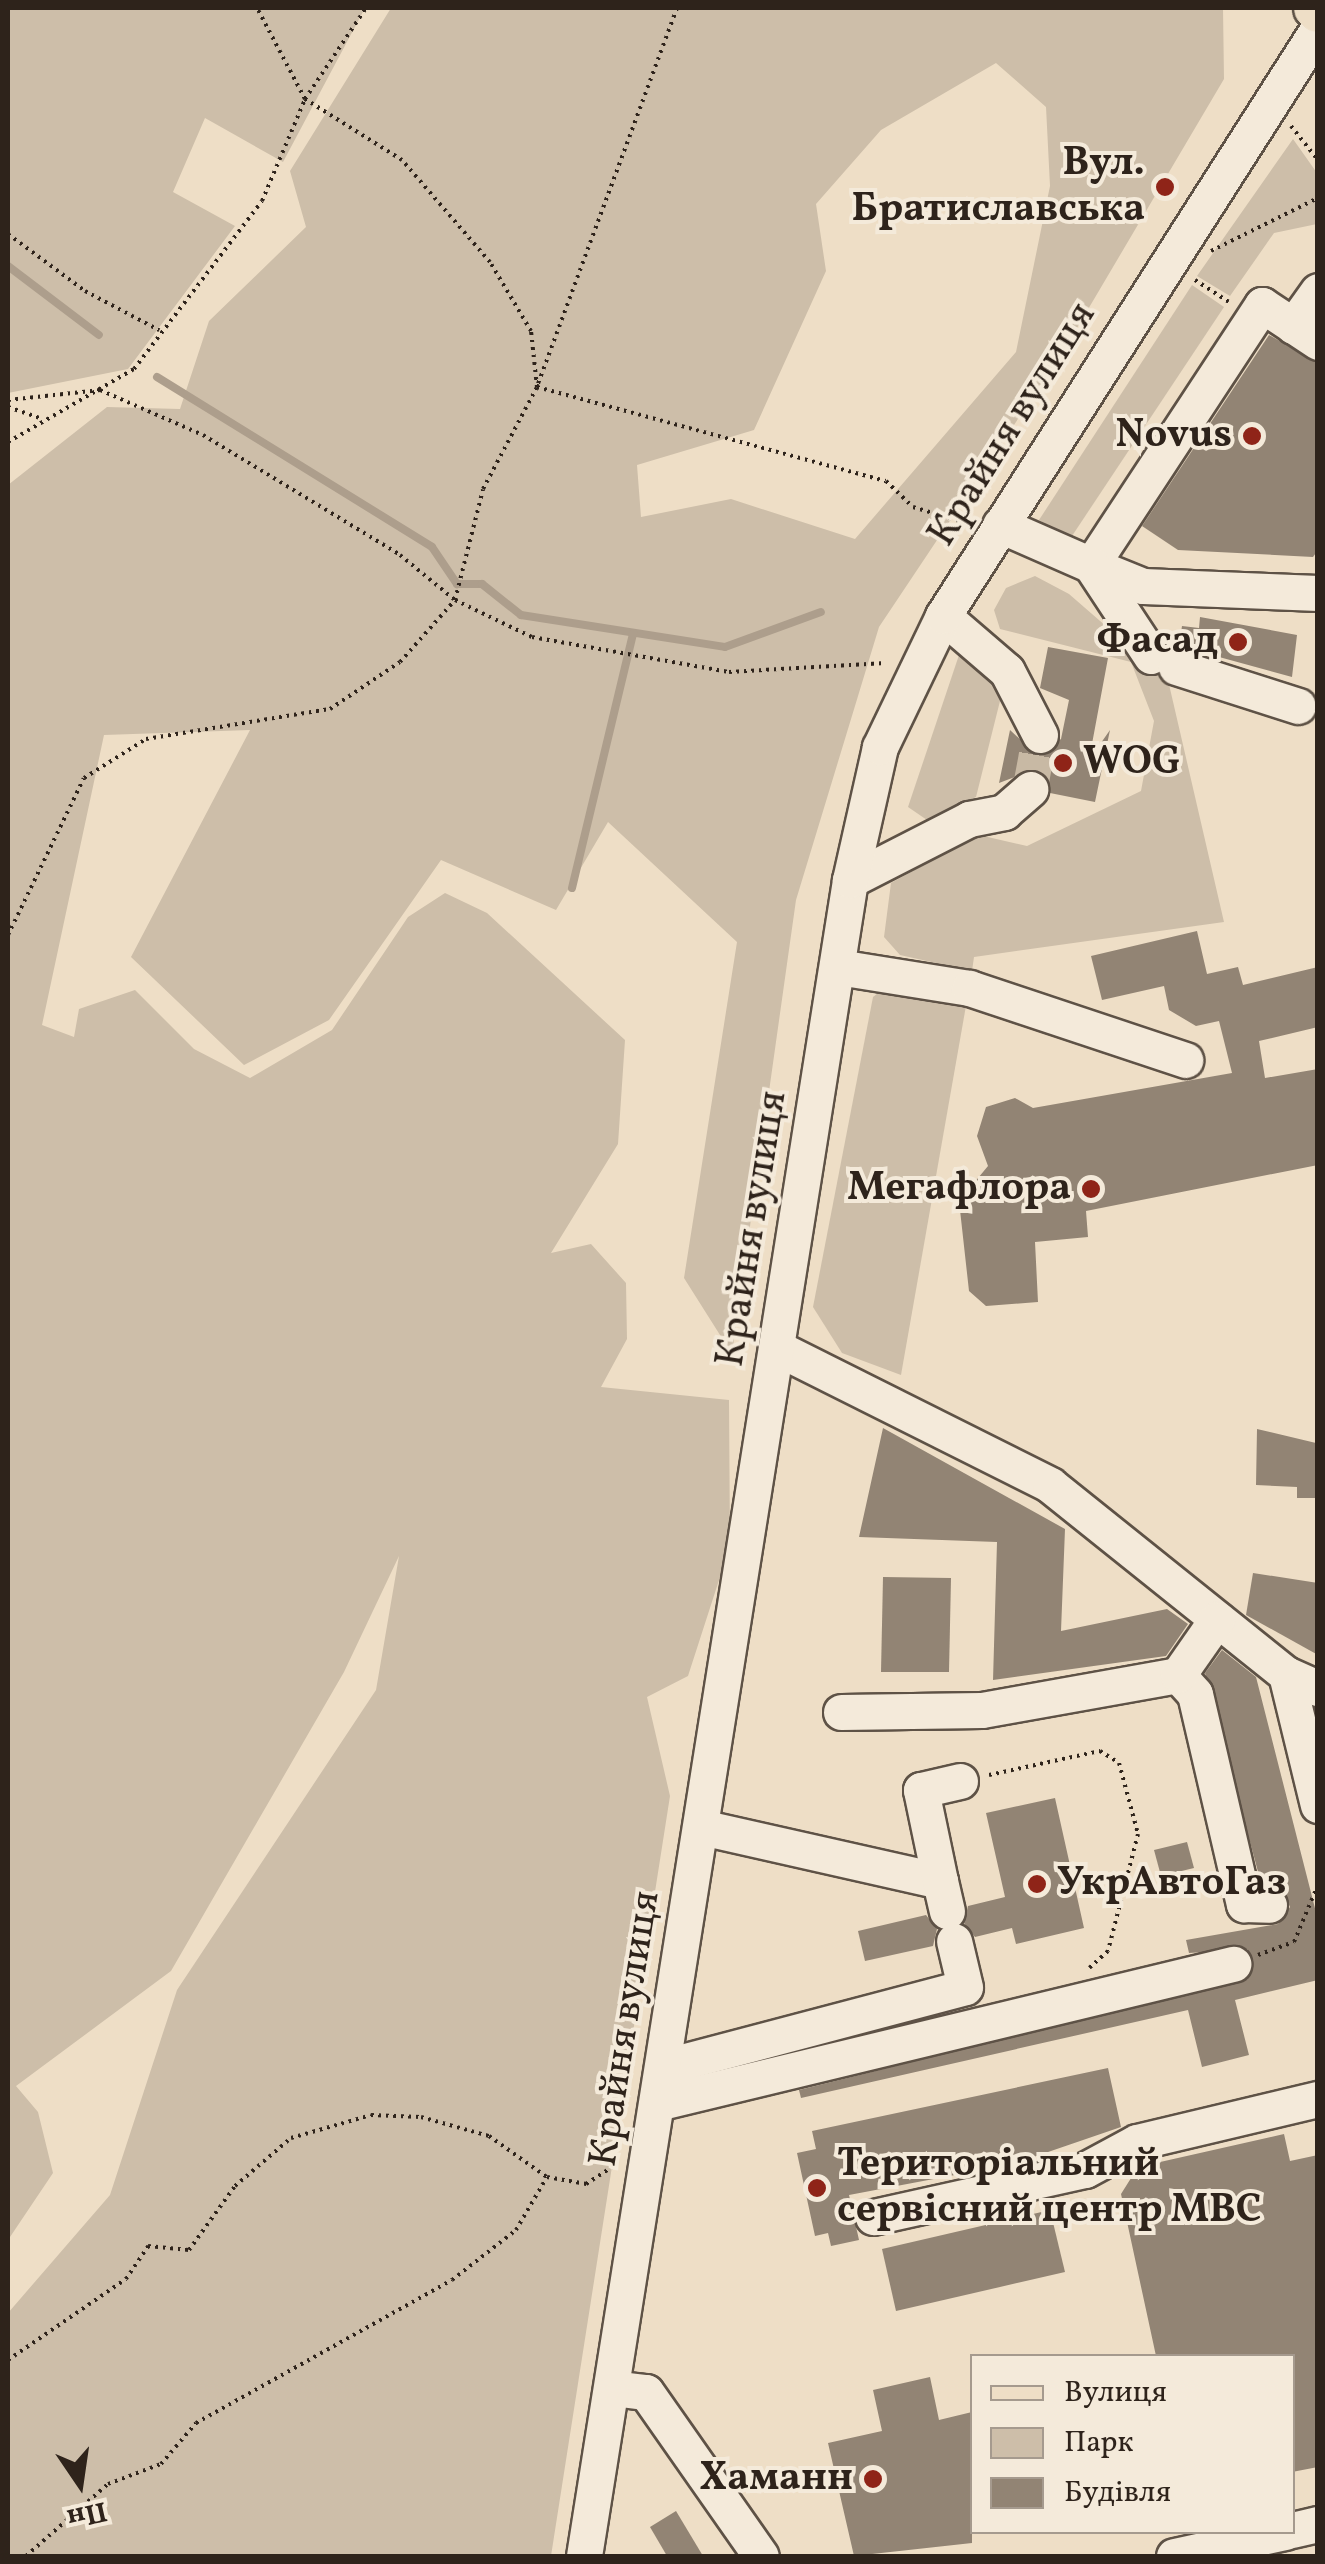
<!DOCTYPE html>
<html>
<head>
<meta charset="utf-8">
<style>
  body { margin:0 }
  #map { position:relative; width:1325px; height:2564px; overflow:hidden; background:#eedec6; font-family:Vollkorn,serif }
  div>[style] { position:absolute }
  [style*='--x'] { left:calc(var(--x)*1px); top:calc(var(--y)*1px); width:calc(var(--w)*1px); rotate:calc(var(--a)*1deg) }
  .green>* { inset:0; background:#cdbea9 }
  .stream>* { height:8px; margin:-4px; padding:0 4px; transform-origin:4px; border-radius:4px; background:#ad9e8c }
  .building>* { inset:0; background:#928474 }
  .minor-tunnel>* { height:35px; margin-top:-17.5px; transform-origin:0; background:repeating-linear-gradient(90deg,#c8b9a4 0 35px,transparent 0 53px) }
  .path>* { height:4px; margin-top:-2px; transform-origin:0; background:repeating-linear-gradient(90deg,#2e231b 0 2.5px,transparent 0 7.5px) }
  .roads { filter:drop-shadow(2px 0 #5e5246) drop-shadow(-2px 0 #5e5246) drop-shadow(0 2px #5e5246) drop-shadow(0 -2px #5e5246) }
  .minor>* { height:35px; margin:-17.5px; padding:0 17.5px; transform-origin:17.5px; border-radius:17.5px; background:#f4eada }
  .major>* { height:42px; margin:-21px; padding:0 21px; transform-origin:21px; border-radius:21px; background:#eedec6 }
  .dots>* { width:28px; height:28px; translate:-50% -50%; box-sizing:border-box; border:5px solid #f4eada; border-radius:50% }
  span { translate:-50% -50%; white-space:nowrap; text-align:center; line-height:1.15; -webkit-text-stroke:8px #f4eada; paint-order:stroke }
  .poi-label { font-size:40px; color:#2e231b; font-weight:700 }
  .right { translate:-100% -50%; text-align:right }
  .left { translate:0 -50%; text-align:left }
  .street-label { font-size:40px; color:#2e231b }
  .frame { position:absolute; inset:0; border:10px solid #2e231b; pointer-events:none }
  .legend { position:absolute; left:970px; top:2354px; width:325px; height:180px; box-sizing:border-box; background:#f4eada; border:2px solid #a59a8e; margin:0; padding:12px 18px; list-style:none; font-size:30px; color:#2e231b }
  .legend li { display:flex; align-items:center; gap:20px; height:50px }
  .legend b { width:50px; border:2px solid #a59a8e }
  .north { position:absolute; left:30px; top:2434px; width:100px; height:100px; -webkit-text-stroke:8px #f4eada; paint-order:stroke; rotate:167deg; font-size:28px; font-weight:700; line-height:40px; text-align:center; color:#2e231b }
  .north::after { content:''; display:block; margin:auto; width:35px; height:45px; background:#2e231b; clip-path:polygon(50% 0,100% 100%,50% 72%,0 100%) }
</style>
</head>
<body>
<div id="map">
  <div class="green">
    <i style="clip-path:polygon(8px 8px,365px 8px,283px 162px,205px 118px,173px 192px,235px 226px,128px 369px,8px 393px)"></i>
    <i style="clip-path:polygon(evenodd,391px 8px,1223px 8px,1224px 79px,1064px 350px,879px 627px,796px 900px,732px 1354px,684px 1278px,737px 942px,608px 822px,556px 910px,441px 860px,329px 1020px,244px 1065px,131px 957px,250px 730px,104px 735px,42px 1025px,74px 1037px,79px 1009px,135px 990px,194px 1049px,250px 1078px,332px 1030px,408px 917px,445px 893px,487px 913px,625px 1040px,618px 1144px,551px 1253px,591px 1244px,626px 1283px,627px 1339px,601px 1387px,729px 1400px,730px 1546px,688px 1676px,647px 1697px,670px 1796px,551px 2556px,8px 2556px,8px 2313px,110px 2195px,177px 1990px,376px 1690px,399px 1556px,344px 1672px,171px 1971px,16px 2086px,38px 2112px,53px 2173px,8px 2240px,8px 485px,107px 407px,180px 409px,209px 321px,306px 227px,290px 171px,391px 8px,996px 63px,1046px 107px,1050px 186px,1016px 352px,855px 539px,731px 499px,641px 517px,637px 465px,754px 430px,826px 271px,816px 204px,881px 130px,996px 63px)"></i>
    <i style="clip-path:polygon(1293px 139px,1317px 173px,1317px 224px,1274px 233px,1230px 296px,1197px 276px)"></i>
    <i style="clip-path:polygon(1192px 285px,1224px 307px,1070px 539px,1039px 520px)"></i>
    <i style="clip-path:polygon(1035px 576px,1069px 594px,1168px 680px,1224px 922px,974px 957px,972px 971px,900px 955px,884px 937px,891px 883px,979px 835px,1027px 846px,1141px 791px,1154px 721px,1131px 662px,1000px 629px,994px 610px,1006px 588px)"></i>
    <i style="clip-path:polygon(959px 655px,977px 656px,1002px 693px,976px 797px,927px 820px,908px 807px)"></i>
    <i style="clip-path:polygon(882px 990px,967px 1000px,901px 1375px,842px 1353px,813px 1307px,873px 997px)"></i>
  </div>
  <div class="stream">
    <i style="--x:8;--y:266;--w:114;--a:37.2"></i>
    <i style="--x:157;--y:377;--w:323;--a:31.7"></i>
    <i style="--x:432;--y:547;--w:45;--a:56"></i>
    <i style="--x:457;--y:584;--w:25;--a:0"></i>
    <i style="--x:482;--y:584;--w:50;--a:38.5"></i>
    <i style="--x:521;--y:615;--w:206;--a:8.9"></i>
    <i style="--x:725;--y:647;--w:102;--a:-20"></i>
    <i style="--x:572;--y:888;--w:262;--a:-76.5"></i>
  </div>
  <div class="building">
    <i style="clip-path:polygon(1269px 335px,1318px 363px,1318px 550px,1313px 557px,1178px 550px,1142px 526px)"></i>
    <i style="clip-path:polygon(1200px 617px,1297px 635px,1292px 677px,1179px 646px,1182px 626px,1199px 628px)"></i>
    <i style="clip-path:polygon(1048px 647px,1108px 658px,1089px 760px,1110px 730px,1095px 802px,1050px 793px,1036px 769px,999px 783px,1010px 730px,1038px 756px,1061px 739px,1069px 700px,1040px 688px)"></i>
    <i style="clip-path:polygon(1197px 931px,1207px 974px,1238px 967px,1243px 985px,1318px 967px,1318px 1027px,1259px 1041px,1265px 1078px,1318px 1069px,1318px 1165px,1086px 1211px,1088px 1237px,1035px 1242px,1038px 1302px,986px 1306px,969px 1291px,959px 1201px,988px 1166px,977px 1136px,986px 1107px,1015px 1098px,1033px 1108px,1232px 1073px,1219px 1021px,1196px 1026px,1169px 1010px,1164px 986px,1102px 1000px,1091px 956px)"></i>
    <i style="clip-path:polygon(883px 1428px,1065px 1529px,1061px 1631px,1167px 1609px,1188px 1624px,1166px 1656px,993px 1680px,997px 1542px,859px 1537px)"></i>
    <i style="clip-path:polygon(1257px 1429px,1316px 1443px,1318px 1498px,1297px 1498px,1297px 1487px,1256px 1485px)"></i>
    <i style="clip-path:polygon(1253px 1573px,1318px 1583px,1318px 1655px,1246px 1615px)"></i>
    <i style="clip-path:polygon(883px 1577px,951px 1578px,949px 1672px,881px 1672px)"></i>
    <i style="clip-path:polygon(1222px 1650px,1256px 1677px,1318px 1920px,1318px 1980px,1235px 2000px,1249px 2055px,1202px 2067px,1188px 2010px,801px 2098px,799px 2090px,1248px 1979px,1248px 1949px,1189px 1953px,1186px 1940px,1278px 1924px,1290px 1907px,1281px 1888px,1261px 1883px,1205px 1673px)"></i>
    <i style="clip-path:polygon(1055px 1798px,1084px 1928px,1016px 1944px,1012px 1928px,975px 1937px,964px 1923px,968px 1906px,1005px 1897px,986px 1813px)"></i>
    <i style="clip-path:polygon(1187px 1842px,1194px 1868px,1161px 1876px,1154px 1850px)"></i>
    <i style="clip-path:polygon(926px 1915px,937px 1929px,933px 1946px,865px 1961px,858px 1931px)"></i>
    <i style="clip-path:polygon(1108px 2068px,1121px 2127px,1013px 2164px,849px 2195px,859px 2240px,831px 2246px,828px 2233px,815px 2236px,797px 2153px,816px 2149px,812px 2131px)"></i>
    <i style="clip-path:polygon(1284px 2134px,1290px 2161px,1318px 2155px,1318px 2467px,1292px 2472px,1292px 2356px,1156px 2356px,1121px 2194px,1138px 2167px)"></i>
    <i style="clip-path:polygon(1050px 2210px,1065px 2272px,896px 2311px,882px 2249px)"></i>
    <i style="clip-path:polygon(930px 2377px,939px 2420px,972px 2412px,972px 2543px,854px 2556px,828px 2443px,882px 2431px,873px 2390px)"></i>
    <i style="clip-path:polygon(676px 2511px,703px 2556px,667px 2556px,650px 2527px)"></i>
  </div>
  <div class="minor-tunnel">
    <i style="--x:1030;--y:789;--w:55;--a:-79.5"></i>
  </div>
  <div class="path">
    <i style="--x:677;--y:8;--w:404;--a:110.3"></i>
    <i style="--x:537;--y:387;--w:361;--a:15.1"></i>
    <i style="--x:886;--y:481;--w:37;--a:44"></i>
    <i style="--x:913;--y:507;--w:55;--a:16.8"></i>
    <i style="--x:1291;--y:126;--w:43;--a:51.5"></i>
    <i style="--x:8;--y:234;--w:96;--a:36.5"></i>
    <i style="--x:85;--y:291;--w:84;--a:27.8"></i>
    <i style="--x:1211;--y:251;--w:119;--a:-26.4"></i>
    <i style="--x:1195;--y:280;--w:40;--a:32.9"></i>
    <i style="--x:8;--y:400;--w:93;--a:-6.2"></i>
    <i style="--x:100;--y:390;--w:112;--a:23.6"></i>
    <i style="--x:203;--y:435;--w:231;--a:31.3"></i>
    <i style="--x:400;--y:555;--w:71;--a:39.3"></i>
    <i style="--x:455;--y:600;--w:85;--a:25.7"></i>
    <i style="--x:532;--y:637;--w:200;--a:10.1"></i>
    <i style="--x:729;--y:672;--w:157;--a:-3.3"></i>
    <i style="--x:8;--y:407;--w:37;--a:19"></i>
    <i style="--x:8;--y:442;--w:146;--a:-30.1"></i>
    <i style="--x:134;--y:369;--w:211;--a:-52.7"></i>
    <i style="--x:262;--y:201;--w:111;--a:-67.1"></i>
    <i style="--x:305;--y:99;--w:110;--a:-56.2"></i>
    <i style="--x:8;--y:935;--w:174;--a:-64.2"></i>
    <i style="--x:84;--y:778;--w:73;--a:-32.2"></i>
    <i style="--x:146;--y:739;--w:186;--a:-9.3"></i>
    <i style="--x:330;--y:709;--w:84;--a:-33.9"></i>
    <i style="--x:400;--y:662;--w:83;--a:-48.4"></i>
    <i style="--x:455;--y:600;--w:114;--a:-75.8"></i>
    <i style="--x:483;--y:489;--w:115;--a:-62.1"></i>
    <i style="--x:537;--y:387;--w:56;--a:-96.1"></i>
    <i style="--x:531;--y:331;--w:80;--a:-120.7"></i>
    <i style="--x:490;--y:262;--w:135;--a:-130.8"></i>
    <i style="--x:402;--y:160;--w:115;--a:-147.8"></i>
    <i style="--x:305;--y:99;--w:103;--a:-117.8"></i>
    <i style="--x:989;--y:1775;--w:114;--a:-12.2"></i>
    <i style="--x:1100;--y:1751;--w:22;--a:32"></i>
    <i style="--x:1119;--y:1763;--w:73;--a:75"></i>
    <i style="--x:1138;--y:1834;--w:121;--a:104.4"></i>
    <i style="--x:1108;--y:1951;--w:25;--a:138"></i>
    <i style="--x:1258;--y:1955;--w:38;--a:-20"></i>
    <i style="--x:1294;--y:1942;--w:62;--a:-67.2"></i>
    <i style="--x:8;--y:2360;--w:143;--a:-34.5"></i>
    <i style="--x:126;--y:2279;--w:40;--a:-56"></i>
    <i style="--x:148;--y:2246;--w:41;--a:5.6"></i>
    <i style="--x:189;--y:2250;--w:79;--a:-54.3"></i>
    <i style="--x:235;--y:2186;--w:74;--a:-40.6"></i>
    <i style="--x:291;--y:2138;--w:83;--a:-16"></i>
    <i style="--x:371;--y:2115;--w:50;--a:2.3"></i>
    <i style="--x:421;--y:2117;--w:71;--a:15.6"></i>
    <i style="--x:489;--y:2136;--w:71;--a:35.3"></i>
    <i style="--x:26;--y:2556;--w:109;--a:-41.3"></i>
    <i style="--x:108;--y:2484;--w:57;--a:-20.7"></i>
    <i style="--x:161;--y:2464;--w:54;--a:-49.5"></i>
    <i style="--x:196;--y:2423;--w:293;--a:-29.2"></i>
    <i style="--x:452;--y:2280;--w:81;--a:-38"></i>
    <i style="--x:516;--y:2230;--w:61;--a:-59.7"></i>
    <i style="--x:547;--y:2177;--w:40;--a:10"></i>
    <i style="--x:586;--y:2184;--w:35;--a:-33"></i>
  </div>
  <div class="roads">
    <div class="minor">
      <i style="--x:1293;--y:326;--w:43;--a:-54.5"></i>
      <i style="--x:1318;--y:342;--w:67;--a:-146.5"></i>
      <i style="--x:1262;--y:305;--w:311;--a:123.3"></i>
      <i style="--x:1091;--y:565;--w:56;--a:22"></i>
      <i style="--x:1143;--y:586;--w:175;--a:2.3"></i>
      <i style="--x:1000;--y:525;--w:99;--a:23.7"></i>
      <i style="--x:1091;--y:565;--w:109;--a:56.6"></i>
      <i style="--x:943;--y:616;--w:84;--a:40.7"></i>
      <i style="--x:1007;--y:671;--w:72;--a:62.7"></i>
      <i style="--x:1176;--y:667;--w:128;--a:17.7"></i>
      <i style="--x:850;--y:880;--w:134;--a:-27.1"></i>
      <i style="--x:969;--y:819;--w:36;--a:-11"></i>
      <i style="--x:1004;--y:812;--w:35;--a:-41"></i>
      <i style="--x:838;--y:967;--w:133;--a:9.1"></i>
      <i style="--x:969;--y:988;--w:228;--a:18.4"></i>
      <i style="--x:777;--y:1348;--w:305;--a:26.6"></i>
      <i style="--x:1050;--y:1485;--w:302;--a:38.7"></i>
      <i style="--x:1286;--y:1674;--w:35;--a:24"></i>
      <i style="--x:1286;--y:1674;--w:135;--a:76.3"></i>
      <i style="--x:1178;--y:1675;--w:25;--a:48"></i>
      <i style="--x:1195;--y:1694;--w:216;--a:76.9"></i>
      <i style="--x:1244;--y:1904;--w:25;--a:2"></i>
      <i style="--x:841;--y:1712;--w:141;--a:-0.8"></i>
      <i style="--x:982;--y:1710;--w:199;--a:-10.1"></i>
      <i style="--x:1178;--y:1675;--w:68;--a:-55.1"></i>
      <i style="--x:701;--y:1827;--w:245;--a:12.7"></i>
      <i style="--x:940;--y:1881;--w:31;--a:77"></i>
      <i style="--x:940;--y:1881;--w:93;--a:-101.8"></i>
      <i style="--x:921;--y:1790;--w:40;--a:-13"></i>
      <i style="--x:663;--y:2067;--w:312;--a:-14.8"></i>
      <i style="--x:965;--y:1987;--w:47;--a:-103.4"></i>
      <i style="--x:657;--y:2103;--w:593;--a:-13.57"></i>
      <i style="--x:873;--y:2217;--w:217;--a:-12.5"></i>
      <i style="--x:1085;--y:2170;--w:59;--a:-28.3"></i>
      <i style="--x:1137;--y:2142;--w:186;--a:-13.4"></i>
      <i style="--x:612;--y:2388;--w:34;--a:7"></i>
      <i style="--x:646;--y:2392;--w:200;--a:55"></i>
      <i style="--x:1292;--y:2530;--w:27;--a:-13"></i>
      <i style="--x:584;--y:2556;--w:1697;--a:-80.98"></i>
      <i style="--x:850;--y:880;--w:136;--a:-77.3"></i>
      <i style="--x:880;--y:747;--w:145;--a:-64.3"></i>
      <i style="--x:943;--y:616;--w:697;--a:-57.43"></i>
      <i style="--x:1174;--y:2556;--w:114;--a:-12.2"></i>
    </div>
    <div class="major">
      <i style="--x:1315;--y:8;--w:4;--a:45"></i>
    </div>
  </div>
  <div class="dots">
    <i style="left:1165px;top:187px;background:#8f2418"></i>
    <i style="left:1252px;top:436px;background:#8f2418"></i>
    <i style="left:1238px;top:642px;background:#8f2418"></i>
    <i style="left:1063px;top:763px;background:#8f2418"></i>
    <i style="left:1091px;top:1189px;background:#8f2418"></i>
    <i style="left:1037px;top:1884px;background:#8f2418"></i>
    <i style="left:817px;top:2188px;background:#8f2418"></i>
    <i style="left:873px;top:2479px;background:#8f2418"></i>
  </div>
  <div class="poi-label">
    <span class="right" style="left:1145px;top:187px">Вул.<br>Братиславська</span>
    <span class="right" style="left:1232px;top:436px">Novus</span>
    <span class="right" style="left:1218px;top:642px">Фасад</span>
    <span class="left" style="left:1083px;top:763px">WOG</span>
    <span class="right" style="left:1071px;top:1189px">Мегафлора</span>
    <span class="left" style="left:1057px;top:1884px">УкрАвтоГаз</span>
    <span class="left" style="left:837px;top:2188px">Територіальний<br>сервісний центр МВС</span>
    <span class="right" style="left:853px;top:2479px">Хаманн</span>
  </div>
  <div class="street-label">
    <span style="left:1013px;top:425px;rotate:-58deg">Крайня вулиця</span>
    <span style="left:753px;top:1229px;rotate:-81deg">Крайня вулиця</span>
    <span style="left:626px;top:2029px;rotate:-81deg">Крайня вулиця</span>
  </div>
  <div class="frame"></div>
  <ul class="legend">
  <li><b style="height:12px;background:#eedec6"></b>Вулиця</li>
  <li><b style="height:28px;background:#cdbea9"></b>Парк</li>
  <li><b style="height:28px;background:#928474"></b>Будівля</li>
  </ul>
  <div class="north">Пн</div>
</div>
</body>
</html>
